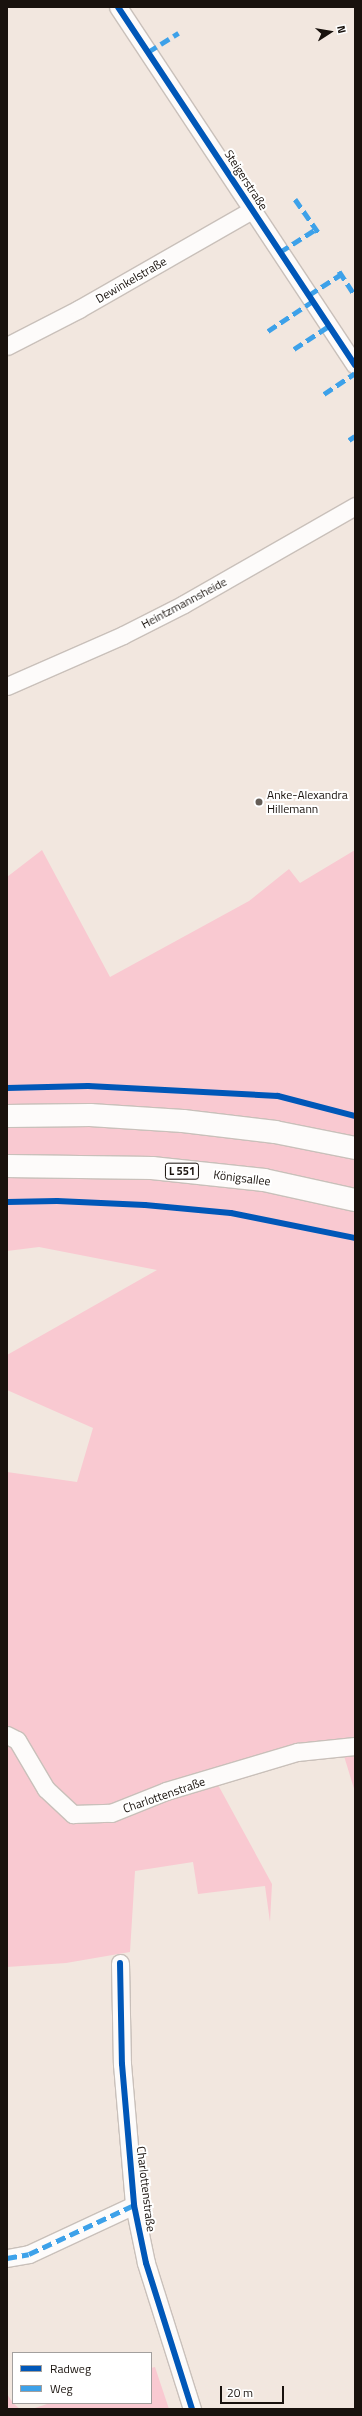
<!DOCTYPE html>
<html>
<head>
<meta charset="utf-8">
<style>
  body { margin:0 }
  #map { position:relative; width:362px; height:2416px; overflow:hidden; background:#f2e7df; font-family:"Titillium Web",sans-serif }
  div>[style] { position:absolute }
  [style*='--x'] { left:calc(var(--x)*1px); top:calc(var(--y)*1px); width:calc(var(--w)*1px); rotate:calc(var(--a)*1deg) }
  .green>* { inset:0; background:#f9c9d1 }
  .roads { filter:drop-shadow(1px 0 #c9c0ba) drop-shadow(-1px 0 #c9c0ba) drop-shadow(0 1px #c9c0ba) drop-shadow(0 -1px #c9c0ba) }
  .minor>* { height:17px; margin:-8.5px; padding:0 8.5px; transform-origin:8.5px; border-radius:8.5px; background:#fdfbfa }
  .primary>* { height:22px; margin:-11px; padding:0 11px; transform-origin:11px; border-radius:11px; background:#fdfbfa }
  .quiet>* { height:5px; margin-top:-2.5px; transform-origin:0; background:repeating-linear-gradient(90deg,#3da1e9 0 10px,transparent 0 15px) }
  .cycleway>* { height:6px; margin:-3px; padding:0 3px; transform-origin:3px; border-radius:3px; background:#0057b8 }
  .dots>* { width:11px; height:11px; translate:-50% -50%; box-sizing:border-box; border:2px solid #fff; border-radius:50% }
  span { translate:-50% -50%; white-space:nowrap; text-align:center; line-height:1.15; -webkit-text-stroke:4px #fff; paint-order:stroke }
  .shield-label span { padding:1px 3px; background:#fff; border:1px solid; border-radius:3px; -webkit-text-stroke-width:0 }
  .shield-label { font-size:11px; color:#19120d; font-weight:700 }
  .street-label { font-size:12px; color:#19120d }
  .poi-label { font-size:12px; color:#19120d }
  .left { translate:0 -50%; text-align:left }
  .frame { position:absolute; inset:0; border:8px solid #19120d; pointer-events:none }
  .legend { position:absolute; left:12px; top:2352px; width:140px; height:52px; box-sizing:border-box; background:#fff; border:1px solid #a3a09e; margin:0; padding:5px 7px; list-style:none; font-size:12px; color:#19120d }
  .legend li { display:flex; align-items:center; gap:8px; height:20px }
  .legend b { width:20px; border:1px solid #a3a09e }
  .north { position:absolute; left:310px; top:12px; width:40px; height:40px; -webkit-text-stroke:3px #fff; paint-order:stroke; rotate:78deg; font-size:11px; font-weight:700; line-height:16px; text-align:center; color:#19120d }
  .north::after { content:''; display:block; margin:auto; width:14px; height:18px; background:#19120d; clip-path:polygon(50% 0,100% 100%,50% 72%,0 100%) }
  .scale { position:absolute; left:220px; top:2386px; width:64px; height:18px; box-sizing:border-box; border:2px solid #19120d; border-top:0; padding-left:5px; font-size:12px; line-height:14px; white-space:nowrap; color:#19120d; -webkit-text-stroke:3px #fff; paint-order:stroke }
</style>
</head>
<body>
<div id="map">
  <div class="green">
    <i style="clip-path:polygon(42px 850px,110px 977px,249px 901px,289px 869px,300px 883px,355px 850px,355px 1792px,344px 1756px,300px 1761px,217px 1783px,272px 1884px,270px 1922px,265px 1886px,198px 1894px,193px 1862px,135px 1871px,130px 1952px,66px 1963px,7px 1967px,7px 1472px,77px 1482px,93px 1428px,7px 1390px,7px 1355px,157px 1270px,39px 1247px,7px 1251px,7px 877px)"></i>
    <i style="clip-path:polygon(155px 2367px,169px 2409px,32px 2409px,50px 2403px,151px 2403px,151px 2368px)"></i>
    <i style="clip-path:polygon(7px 2394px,13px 2403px,20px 2409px,7px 2409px)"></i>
  </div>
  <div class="roads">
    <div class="minor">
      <i style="--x:118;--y:7;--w:429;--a:56.5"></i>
      <i style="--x:7;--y:346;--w:81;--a:-27.2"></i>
      <i style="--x:79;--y:309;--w:199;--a:-29.8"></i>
      <i style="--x:7;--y:686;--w:127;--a:-23.7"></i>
      <i style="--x:123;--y:635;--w:68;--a:-26.9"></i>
      <i style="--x:184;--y:604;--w:197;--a:-29.8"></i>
      <i style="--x:7;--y:1735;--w:11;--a:27"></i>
      <i style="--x:17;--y:1740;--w:57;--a:59.4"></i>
      <i style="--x:46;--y:1789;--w:37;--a:43"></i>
      <i style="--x:73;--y:1814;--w:38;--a:-2"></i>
      <i style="--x:111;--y:1813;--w:59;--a:-21.8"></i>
      <i style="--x:166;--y:1791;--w:137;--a:-16.6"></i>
      <i style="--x:297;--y:1752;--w:58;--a:-5.9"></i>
      <i style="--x:120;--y:1963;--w:101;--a:88.9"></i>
      <i style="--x:122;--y:2064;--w:142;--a:85.1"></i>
      <i style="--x:134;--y:2205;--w:59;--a:78.3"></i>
      <i style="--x:146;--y:2263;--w:153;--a:72.5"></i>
      <i style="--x:7;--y:2258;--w:22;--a:-10"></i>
      <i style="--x:29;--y:2254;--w:116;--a:-25"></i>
    </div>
    <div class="primary">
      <i style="--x:7;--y:1116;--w:83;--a:-0.7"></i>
      <i style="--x:90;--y:1115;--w:93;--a:3.7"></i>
      <i style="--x:183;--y:1121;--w:93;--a:6.8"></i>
      <i style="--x:275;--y:1132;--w:82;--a:11.3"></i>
      <i style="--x:7;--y:1166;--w:145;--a:0.8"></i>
      <i style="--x:152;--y:1168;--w:113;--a:6.1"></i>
      <i style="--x:264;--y:1180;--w:93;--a:12.4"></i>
    </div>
  </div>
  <div class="quiet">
    <i style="--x:148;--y:52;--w:36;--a:-32"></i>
    <i style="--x:295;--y:199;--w:44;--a:55.2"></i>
    <i style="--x:280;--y:252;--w:43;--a:-32.6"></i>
    <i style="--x:339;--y:271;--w:30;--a:57"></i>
    <i style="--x:309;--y:295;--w:38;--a:-33"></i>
    <i style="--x:268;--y:331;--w:54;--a:-33.7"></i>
    <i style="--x:294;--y:349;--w:42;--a:-33.3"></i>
    <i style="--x:324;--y:394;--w:37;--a:-34"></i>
    <i style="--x:349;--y:440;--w:7;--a:-34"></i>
    <i style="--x:7;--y:2258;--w:22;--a:-10"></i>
    <i style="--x:29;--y:2254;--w:116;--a:-25"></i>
  </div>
  <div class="cycleway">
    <i style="--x:118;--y:7;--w:429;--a:56.5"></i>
    <i style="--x:7;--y:1088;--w:81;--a:-1.4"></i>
    <i style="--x:88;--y:1086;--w:190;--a:3"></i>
    <i style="--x:278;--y:1096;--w:80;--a:14.6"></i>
    <i style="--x:7;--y:1202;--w:50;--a:-1.1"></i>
    <i style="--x:57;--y:1201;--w:88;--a:2.6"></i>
    <i style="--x:145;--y:1205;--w:86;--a:5.3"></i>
    <i style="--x:231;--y:1213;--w:126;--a:11.4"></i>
    <i style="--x:120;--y:1963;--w:101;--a:88.9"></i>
    <i style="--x:122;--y:2064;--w:142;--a:85.1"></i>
    <i style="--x:134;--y:2205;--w:59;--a:78.3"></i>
    <i style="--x:146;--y:2263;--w:153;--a:72.5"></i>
  </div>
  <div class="dots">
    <i style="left:259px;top:802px;background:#655d56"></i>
  </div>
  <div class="shield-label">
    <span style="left:182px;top:1171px">L 551</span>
  </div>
  <div class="street-label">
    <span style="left:246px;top:180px;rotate:57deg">Steigerstraße</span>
    <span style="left:131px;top:280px;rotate:-30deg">Dewinkelstraße</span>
    <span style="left:184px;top:603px;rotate:-28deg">Heintzmannsheide</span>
    <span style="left:242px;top:1178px;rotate:7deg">Königsallee</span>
    <span style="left:164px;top:1795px;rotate:-19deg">Charlottenstraße</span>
    <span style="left:146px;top:2189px;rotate:83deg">Charlottenstraße</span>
  </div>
  <div class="poi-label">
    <span class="left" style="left:267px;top:802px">Anke-Alexandra<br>Hillemann</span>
  </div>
  <div class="frame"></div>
  <ul class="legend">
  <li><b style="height:5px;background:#0057b8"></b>Radweg</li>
  <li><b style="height:5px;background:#3da1e9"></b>Weg</li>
  </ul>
  <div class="north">N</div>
  <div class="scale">20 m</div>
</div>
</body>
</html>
